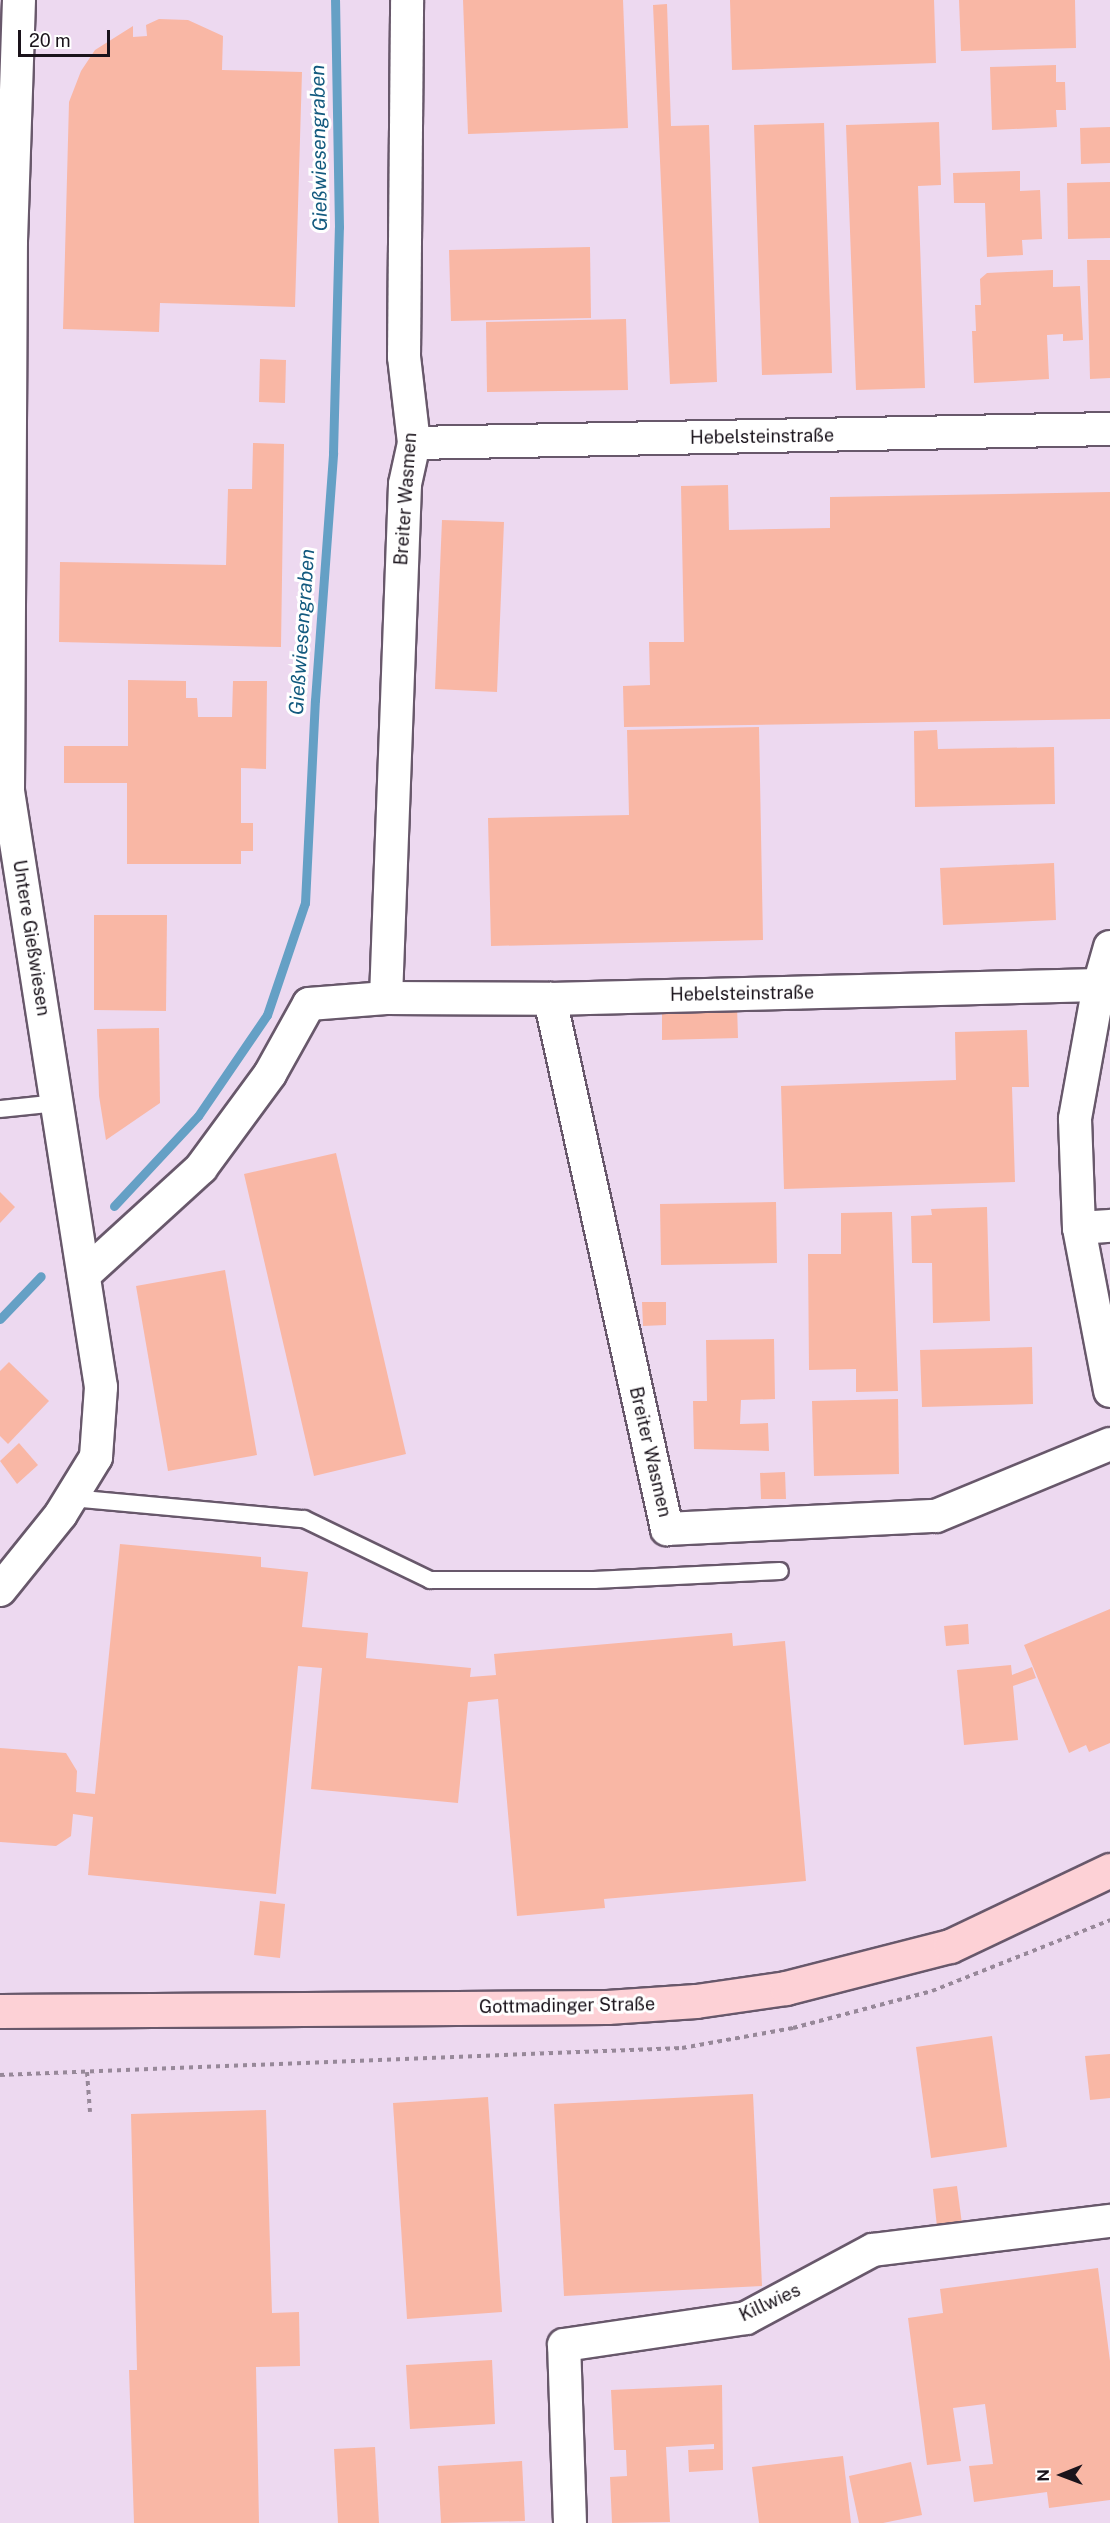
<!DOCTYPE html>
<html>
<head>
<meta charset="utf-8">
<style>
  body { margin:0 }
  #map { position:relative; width:1110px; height:2523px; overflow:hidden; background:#edd9f0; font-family:"Public Sans",sans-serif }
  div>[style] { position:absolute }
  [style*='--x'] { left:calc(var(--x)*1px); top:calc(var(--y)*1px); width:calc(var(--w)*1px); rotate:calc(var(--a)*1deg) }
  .stream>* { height:9px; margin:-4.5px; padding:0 4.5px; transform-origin:4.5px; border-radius:4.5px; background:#65a0c5 }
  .building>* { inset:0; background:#f9b7a5 }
  .path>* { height:4px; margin-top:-2px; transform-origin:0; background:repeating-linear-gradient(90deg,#978899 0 4.5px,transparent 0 9px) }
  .roads { filter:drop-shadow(2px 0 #68586b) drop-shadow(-2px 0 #68586b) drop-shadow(0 2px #68586b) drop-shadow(0 -2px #68586b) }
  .lane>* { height:16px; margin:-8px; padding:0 8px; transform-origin:8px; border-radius:8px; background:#fff }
  .street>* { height:32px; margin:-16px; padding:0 16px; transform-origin:16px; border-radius:16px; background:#fff }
  .secondary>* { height:33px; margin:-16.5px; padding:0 16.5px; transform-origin:16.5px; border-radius:16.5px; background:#fdd1d6 }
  span { translate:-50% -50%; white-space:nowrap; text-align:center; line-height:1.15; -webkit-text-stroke:6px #fff; paint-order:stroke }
  .street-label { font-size:18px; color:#1a131b }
  .water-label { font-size:20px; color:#135a7f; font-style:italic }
  .north { position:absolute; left:1032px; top:2445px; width:60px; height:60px; -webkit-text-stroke:4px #fff; paint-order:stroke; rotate:269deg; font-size:16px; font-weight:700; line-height:24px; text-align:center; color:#1a131b }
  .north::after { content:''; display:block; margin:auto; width:21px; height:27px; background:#1a131b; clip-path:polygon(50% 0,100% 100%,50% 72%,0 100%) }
  .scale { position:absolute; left:18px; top:30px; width:92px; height:27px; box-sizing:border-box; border:3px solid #1a131b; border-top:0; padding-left:8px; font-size:18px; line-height:21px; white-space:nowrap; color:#1a131b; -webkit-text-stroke:4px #fff; paint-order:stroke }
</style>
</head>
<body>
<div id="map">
  <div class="stream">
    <i style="--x:114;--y:1206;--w:123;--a:-47"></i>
    <i style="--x:198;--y:1116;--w:122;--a:-55.7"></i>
    <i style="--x:267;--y:1015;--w:118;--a:-71.3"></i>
    <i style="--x:305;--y:903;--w:203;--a:-87.2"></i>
    <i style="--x:315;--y:700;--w:248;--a:-85.8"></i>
    <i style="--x:333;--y:453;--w:226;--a:-88.5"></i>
    <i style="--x:339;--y:227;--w:227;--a:-91"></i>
    <i style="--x:0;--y:1319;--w:59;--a:-46.4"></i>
  </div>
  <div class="building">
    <i style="clip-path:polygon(463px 0,623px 0,628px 128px,468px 134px)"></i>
    <i style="clip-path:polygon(730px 0,934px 0,936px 63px,732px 70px)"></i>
    <i style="clip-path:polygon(959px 0,1075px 0,1076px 48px,961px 51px)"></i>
    <i style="clip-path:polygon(667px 4px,671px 126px,709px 125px,717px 382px,670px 384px,653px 5px)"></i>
    <i style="clip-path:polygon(159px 19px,188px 20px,223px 36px,222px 70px,302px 72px,295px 307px,160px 303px,159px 332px,63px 329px,69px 102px,81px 71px,95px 50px,133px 26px,133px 37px,147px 36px,146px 25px)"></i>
    <i style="clip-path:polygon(1056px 65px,1056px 82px,1065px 82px,1066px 110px,1056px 110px,1057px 127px,992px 130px,990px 67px)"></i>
    <i style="clip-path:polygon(939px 122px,941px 185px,918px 186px,925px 388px,856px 390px,846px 125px)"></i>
    <i style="clip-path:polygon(824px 123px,832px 373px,762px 375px,754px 125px)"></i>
    <i style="clip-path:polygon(1110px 127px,1110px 163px,1081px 164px,1080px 128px)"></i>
    <i style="clip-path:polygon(1020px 171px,1020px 191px,1040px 190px,1042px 239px,1022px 240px,1023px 255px,987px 257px,985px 203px,954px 203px,953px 173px)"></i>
    <i style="clip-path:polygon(1110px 182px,1110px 238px,1068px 239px,1067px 183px)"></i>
    <i style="clip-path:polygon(590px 247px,591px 318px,451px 321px,449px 250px)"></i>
    <i style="clip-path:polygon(1087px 260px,1110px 260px,1110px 378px,1090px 379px)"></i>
    <i style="clip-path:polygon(1053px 270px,1053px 287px,1080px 286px,1083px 340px,1063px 341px,1063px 334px,1047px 335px,1049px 379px,974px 383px,972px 331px,976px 331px,975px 305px,981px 305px,980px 279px,987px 273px)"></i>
    <i style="clip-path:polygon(626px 319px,628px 390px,487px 392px,486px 322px)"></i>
    <i style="clip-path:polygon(260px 359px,286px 360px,285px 403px,259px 402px)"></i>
    <i style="clip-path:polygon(253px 443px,284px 444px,281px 647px,59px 642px,60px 562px,226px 565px,228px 489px,252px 489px)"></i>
    <i style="clip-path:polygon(728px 485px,729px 530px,830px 528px,830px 497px,1110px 492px,1110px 719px,624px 727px,623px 686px,650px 685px,649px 642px,684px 642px,681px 486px)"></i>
    <i style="clip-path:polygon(442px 520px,504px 522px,497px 692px,435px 689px)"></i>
    <i style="clip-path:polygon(128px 680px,186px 681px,186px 698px,197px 698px,198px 717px,232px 717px,233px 681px,267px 681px,266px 769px,241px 768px,241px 823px,253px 823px,253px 851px,241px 851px,241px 864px,127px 864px,127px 783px,64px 783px,64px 746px,128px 746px)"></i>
    <i style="clip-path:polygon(759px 727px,763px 940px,491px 946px,488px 818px,629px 815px,627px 730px)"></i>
    <i style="clip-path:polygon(937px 730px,938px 749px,1054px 747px,1055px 804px,915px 807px,914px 731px)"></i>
    <i style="clip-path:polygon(1054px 863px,1056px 920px,943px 925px,940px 868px)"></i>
    <i style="clip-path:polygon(94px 915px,167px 915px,166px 1011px,94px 1010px)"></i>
    <i style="clip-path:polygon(737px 1005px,738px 1038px,662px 1040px,662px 1006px)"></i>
    <i style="clip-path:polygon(159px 1028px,160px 1103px,106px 1140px,99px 1096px,97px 1029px)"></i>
    <i style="clip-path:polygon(1027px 1030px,1029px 1087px,1012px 1087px,1015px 1182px,784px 1189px,781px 1086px,956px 1080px,955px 1032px)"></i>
    <i style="clip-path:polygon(336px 1153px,406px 1454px,314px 1476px,244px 1174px)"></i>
    <i style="clip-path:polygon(0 1192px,15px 1207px,0 1223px)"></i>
    <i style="clip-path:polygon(776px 1202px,777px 1263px,661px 1265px,660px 1204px)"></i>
    <i style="clip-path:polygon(987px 1207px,990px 1321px,933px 1323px,932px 1263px,912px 1263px,911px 1216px,932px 1215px,931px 1209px)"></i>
    <i style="clip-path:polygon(892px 1212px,898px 1391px,856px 1392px,856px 1369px,809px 1370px,808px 1254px,841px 1254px,841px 1213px)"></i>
    <i style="clip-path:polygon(225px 1270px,257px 1455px,168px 1471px,136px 1286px)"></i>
    <i style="clip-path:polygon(642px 1302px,666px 1302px,666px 1325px,643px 1326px)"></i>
    <i style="clip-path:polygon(774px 1339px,775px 1399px,741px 1400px,740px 1424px,768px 1423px,769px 1451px,694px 1449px,693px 1401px,707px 1401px,706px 1340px)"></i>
    <i style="clip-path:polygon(1032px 1347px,1033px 1404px,922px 1407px,920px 1350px)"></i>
    <i style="clip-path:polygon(9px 1362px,49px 1401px,8px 1444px,0 1436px,0 1371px)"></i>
    <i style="clip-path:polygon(898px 1399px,899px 1474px,814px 1476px,812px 1401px)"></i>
    <i style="clip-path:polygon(19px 1443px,38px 1465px,17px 1484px,0 1461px)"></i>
    <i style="clip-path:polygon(785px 1472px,786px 1499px,761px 1499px,760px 1473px)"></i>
    <i style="clip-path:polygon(120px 1544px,261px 1557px,261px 1567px,308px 1572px,302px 1627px,368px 1633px,366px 1658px,471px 1668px,470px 1677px,496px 1675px,494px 1654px,732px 1633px,733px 1646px,785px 1641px,806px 1881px,604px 1899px,605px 1908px,517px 1916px,498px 1699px,468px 1702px,458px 1803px,311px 1789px,322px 1668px,298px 1666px,276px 1894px,88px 1875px,93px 1817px,73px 1814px,71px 1836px,56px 1846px,0 1842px,0 1748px,66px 1753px,77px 1771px,76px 1792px,95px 1794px)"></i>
    <i style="clip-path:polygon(1110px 1609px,1110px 1743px,1089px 1752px,1086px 1745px,1069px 1753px,1024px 1645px)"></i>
    <i style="clip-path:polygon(968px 1624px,969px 1644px,946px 1646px,944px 1626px)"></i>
    <i style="clip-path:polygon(1011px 1665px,1012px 1675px,1032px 1667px,1036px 1678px,1013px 1686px,1018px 1740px,964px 1745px,957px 1670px)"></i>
    <i style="clip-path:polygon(260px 1901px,285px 1904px,280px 1958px,254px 1955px)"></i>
    <i style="clip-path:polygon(992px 2036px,1007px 2147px,931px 2158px,916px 2047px)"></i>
    <i style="clip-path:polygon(1110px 2054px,1110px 2098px,1090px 2100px,1085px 2056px)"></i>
    <i style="clip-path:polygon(753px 2094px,762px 2286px,564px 2296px,554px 2104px)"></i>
    <i style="clip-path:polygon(488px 2097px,502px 2312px,407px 2319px,393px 2103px)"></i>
    <i style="clip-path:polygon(266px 2110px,272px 2313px,299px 2312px,300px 2366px,256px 2367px,259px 2523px,134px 2523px,129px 2370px,137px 2370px,131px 2114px)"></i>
    <i style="clip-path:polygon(957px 2186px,962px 2224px,937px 2227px,933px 2189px)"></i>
    <i style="clip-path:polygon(1098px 2268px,1110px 2361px,1110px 2500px,1049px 2508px,1047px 2492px,974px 2502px,969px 2466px,993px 2464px,985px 2404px,953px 2408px,961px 2461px,927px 2465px,908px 2318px,943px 2313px,940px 2289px)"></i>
    <i style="clip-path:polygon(492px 2360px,495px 2424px,410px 2429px,406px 2365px)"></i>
    <i style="clip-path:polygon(722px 2385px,723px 2470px,689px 2472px,688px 2450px,714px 2449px,714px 2444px,666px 2447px,670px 2522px,612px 2523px,610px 2477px,627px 2476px,626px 2450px,614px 2450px,611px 2390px)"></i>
    <i style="clip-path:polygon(375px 2447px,379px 2523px,338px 2523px,334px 2449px)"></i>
    <i style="clip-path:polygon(843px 2456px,851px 2523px,759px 2523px,752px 2467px)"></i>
    <i style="clip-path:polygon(522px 2461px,525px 2521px,441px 2523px,438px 2466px)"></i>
    <i style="clip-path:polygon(911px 2462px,922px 2515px,883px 2523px,859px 2523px,849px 2476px)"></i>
  </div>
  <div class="path">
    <i style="--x:87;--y:2072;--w:40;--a:85.7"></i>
    <i style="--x:0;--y:2075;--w:683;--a:-2.27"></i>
    <i style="--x:682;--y:2048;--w:113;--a:-10.2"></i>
    <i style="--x:793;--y:2028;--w:144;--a:-14.9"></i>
    <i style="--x:932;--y:1991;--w:192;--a:-21.7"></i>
  </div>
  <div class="roads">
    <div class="lane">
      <i style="--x:0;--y:1109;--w:57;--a:-6"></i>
      <i style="--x:71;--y:1498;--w:234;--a:5.2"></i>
      <i style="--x:304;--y:1519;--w:140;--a:25.8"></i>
      <i style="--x:430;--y:1580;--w:164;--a:0"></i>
      <i style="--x:594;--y:1580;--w:186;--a:-2.8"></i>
    </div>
    <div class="street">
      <i style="--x:414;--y:443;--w:696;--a:-1.15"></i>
      <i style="--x:1110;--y:947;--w:40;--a:106"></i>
      <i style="--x:1099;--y:985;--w:136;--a:100.2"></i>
      <i style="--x:1075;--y:1119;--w:109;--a:87.9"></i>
      <i style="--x:1079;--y:1228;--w:166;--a:79.2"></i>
      <i style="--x:386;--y:998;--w:514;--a:-87.88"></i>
      <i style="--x:405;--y:484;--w:42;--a:-77.6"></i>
      <i style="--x:414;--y:443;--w:87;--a:-96.6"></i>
      <i style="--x:404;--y:357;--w:357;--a:-89.5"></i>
      <i style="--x:550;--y:999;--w:543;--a:77.55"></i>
      <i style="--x:667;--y:1529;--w:269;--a:-2.8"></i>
      <i style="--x:936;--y:1516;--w:188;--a:-22.5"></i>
      <i style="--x:1079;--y:1228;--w:31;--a:-4"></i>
      <i style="--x:84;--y:1275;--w:159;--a:-42.4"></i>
      <i style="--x:201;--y:1168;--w:117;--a:-53.7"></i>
      <i style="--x:270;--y:1074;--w:80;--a:-60.9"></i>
      <i style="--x:309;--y:1004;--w:77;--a:-4.5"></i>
      <i style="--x:386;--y:998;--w:164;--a:0.3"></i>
      <i style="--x:550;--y:999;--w:549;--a:-1.46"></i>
      <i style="--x:0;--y:1590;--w:97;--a:-51.2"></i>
      <i style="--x:61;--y:1514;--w:67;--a:-58.4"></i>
      <i style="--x:96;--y:1457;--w:70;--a:-85.9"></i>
      <i style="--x:101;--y:1387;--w:603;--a:-98.87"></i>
      <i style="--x:8;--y:791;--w:550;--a:-89.69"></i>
      <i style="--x:11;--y:241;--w:241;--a:-88.1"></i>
      <i style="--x:570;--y:2523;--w:178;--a:-91.9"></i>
      <i style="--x:564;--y:2345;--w:184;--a:-8.4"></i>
      <i style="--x:746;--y:2318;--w:144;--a:-28.2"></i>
      <i style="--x:873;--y:2250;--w:239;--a:-7"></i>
    </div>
    <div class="secondary">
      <i style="--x:0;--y:2011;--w:607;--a:-0.38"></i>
      <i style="--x:607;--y:2007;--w:89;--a:-3.9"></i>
      <i style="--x:696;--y:2001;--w:91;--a:-8.2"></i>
      <i style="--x:786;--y:1988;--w:169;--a:-14.4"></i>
      <i style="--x:950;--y:1946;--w:177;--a:-25.4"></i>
    </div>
  </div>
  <div class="street-label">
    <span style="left:762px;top:437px;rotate:-1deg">Hebelsteinstraße</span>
    <span style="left:406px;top:499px;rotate:-86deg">Breiter Wasmen</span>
    <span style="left:31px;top:938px;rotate:81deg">Untere Gießwiesen</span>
    <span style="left:742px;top:994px;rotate:-1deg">Hebelsteinstraße</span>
    <span style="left:650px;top:1452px;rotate:77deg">Breiter Wasmen</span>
    <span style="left:567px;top:2006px;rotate:-1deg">Gottmadinger Straße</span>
    <span style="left:770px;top:2303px;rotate:-25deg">Killwies</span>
  </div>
  <div class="water-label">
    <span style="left:319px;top:148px;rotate:-91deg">Gießwiesengraben</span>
    <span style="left:302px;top:632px;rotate:-86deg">Gießwiesengraben</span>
  </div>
  <div class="north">N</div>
  <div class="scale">20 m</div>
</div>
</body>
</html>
